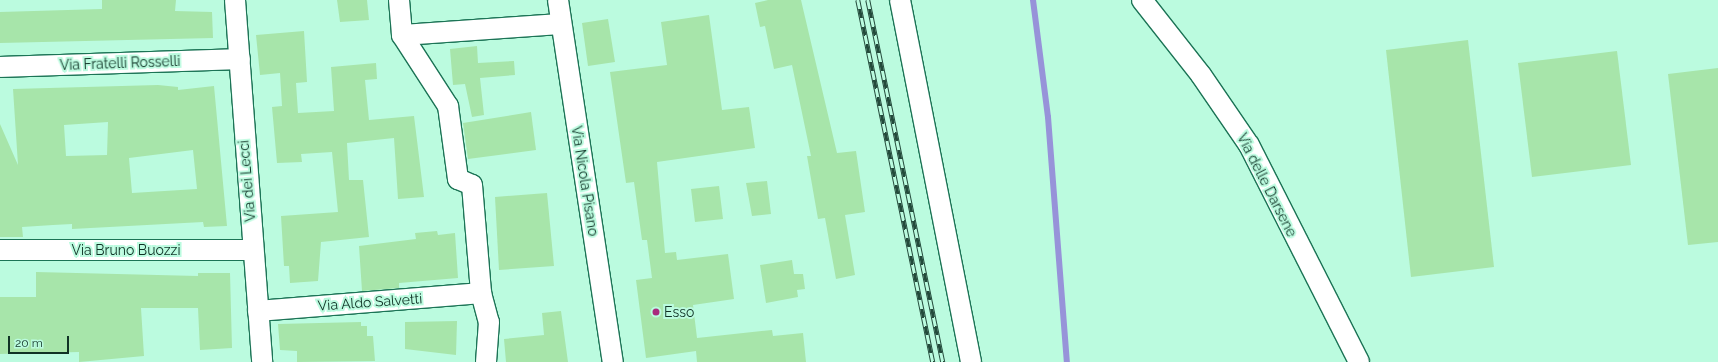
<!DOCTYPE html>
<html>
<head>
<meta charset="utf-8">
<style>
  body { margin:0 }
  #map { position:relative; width:1718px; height:362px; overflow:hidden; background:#bbfbdf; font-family:Raleway,sans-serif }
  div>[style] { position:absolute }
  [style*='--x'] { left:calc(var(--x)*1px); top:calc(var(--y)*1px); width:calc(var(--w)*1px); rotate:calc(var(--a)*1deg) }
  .stream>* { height:6px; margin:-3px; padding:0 3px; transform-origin:3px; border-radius:3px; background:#9793d9 }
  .building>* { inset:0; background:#a7e5aa }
  .roads { filter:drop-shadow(1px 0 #1c7456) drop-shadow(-1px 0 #1c7456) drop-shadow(0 1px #1c7456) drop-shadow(0 -1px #1c7456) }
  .minor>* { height:20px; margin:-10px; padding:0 10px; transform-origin:10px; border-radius:10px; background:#fff }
  .rail>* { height:4.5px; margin-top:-2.25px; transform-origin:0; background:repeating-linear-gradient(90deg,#bbfbdf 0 9px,#234a3b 0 18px); box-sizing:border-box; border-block:1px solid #234a3b }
  .dots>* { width:11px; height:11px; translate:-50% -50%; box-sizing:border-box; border:2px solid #bbfbdf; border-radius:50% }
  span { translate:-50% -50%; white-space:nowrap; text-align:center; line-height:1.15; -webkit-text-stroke:4px #bbfbdf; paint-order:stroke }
  .street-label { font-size:14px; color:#103326 }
  .poi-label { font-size:14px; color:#103326 }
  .left { translate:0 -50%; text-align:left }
  .scale { position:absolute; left:8px; top:336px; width:61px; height:18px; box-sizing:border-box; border:2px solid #103326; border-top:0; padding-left:5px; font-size:12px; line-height:14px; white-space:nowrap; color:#103326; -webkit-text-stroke:3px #bbfbdf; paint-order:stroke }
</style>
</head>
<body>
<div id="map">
  <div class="stream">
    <i style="--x:1033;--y:0;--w:118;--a:82.7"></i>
    <i style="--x:1048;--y:117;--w:246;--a:85.6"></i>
  </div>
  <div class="building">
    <i style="clip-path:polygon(102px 0,176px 0,175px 11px,212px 12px,213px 38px,0 43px,0 12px,102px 9px)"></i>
    <i style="clip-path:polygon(337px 0,367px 0,369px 20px,340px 22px)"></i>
    <i style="clip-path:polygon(768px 0,801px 0,837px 153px,856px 151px,865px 212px,845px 215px,855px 275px,836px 279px,825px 218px,818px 219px,807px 156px,811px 156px,792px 65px,774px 69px,765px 26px,760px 27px,755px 3px)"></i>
    <i style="clip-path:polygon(709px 15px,722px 110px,749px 107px,755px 148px,657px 162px,665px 253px,676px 252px,677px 260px,728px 254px,734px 299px,693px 305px,697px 338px,772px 330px,773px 336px,803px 333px,806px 362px,697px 362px,696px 351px,646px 358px,636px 280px,652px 278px,647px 240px,642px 240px,634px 182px,626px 183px,610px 72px,667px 65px,661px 22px)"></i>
    <i style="clip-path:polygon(608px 19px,615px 62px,588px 66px,582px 23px)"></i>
    <i style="clip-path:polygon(304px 31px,307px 82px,296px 83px,298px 113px,334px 111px,331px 67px,376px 63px,377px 79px,365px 80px,369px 120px,414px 116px,424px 197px,398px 199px,394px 138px,347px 143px,349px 180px,363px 180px,369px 237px,321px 242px,318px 281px,290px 283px,289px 266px,284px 266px,281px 216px,338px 212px,332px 152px,301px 154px,302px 162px,277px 163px,272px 107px,282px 106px,280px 73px,260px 75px,256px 35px)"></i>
    <i style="clip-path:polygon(1468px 40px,1494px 267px,1411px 277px,1386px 50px)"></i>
    <i style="clip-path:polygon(477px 46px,478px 63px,514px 61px,515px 75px,480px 78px,484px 115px,472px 117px,465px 84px,453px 85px,450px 49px)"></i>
    <i style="clip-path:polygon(1617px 51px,1631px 165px,1532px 177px,1518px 63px)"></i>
    <i style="clip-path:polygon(1718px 68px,1718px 242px,1688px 245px,1668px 74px)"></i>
    <i style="clip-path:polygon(evenodd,158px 85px,178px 87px,178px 90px,214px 86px,227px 226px,204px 227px,203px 222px,72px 229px,72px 224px,53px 225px,22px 227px,23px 237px,0 237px,0 124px,18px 165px,13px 89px,158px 85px,108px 122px,107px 155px,66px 156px,64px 125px,108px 122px,158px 85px,193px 150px,197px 189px,132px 193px,129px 158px,193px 150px)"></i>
    <i style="clip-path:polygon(531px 112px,536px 150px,468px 159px,463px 123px)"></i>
    <i style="clip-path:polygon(767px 181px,771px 214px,752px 216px,746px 183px)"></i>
    <i style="clip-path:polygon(719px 186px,723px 219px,695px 222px,691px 189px)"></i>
    <i style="clip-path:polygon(547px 193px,554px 266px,499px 270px,495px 197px)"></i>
    <i style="clip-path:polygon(437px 231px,438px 235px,455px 233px,458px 278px,399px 283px,399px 288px,362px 291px,359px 246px,416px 239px,415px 233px)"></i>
    <i style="clip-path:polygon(792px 260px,794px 274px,803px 274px,805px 289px,797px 290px,798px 297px,766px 303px,760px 265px)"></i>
    <i style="clip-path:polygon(36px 272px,198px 276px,198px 273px,230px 273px,232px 348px,200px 350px,198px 308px,141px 308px,144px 356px,79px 362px,79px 352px,0 354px,0 297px,36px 297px)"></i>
    <i style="clip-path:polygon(561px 311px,568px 362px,506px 362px,504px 339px,544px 335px,542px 313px)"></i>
    <i style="clip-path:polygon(457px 321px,456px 355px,405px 349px,405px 322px)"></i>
    <i style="clip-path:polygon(361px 322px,361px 326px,367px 326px,367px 336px,373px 336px,375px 361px,297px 362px,297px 351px,280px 350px,278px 324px)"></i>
  </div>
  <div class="roads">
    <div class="minor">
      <i style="--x:235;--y:0;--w:363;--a:85.7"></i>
      <i style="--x:399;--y:0;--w:35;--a:85"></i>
      <i style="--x:402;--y:35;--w:85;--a:57.1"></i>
      <i style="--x:448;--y:106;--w:74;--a:82.2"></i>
      <i style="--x:458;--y:179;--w:15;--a:23"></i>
      <i style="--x:472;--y:185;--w:108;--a:85.2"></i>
      <i style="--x:481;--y:293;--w:30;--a:75"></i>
      <i style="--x:489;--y:322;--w:40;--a:94.3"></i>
      <i style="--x:558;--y:0;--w:366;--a:81.4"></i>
      <i style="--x:900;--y:0;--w:369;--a:78.9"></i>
      <i style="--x:1142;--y:0;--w:95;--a:51.8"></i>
      <i style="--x:1201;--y:75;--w:85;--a:55.6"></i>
      <i style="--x:1249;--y:145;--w:243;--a:63.1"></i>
      <i style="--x:402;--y:35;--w:159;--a:-4"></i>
      <i style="--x:0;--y:67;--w:240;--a:-1.9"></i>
      <i style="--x:0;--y:250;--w:253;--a:0"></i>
      <i style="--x:258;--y:311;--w:224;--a:-4.6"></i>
    </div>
  </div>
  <div class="rail">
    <i style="--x:858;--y:0;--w:370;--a:78.3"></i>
    <i style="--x:868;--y:0;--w:370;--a:78.3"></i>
  </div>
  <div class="dots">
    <i style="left:656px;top:312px;background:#a92b7d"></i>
  </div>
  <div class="street-label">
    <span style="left:120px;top:63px;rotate:-2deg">Via Fratelli Rosselli</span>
    <span style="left:247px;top:181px;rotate:-95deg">Via dei Lecci</span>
    <span style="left:585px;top:181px;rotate:81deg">Via Nicola Pisano</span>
    <span style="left:1267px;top:185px;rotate:63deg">Via delle Darsene</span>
    <span style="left:126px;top:250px">Via Bruno Buozzi</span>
    <span style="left:370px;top:302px;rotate:-4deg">Via Aldo Salvetti</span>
  </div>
  <div class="poi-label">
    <span class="left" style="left:664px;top:312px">Esso</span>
  </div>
  <div class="scale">20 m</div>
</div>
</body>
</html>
